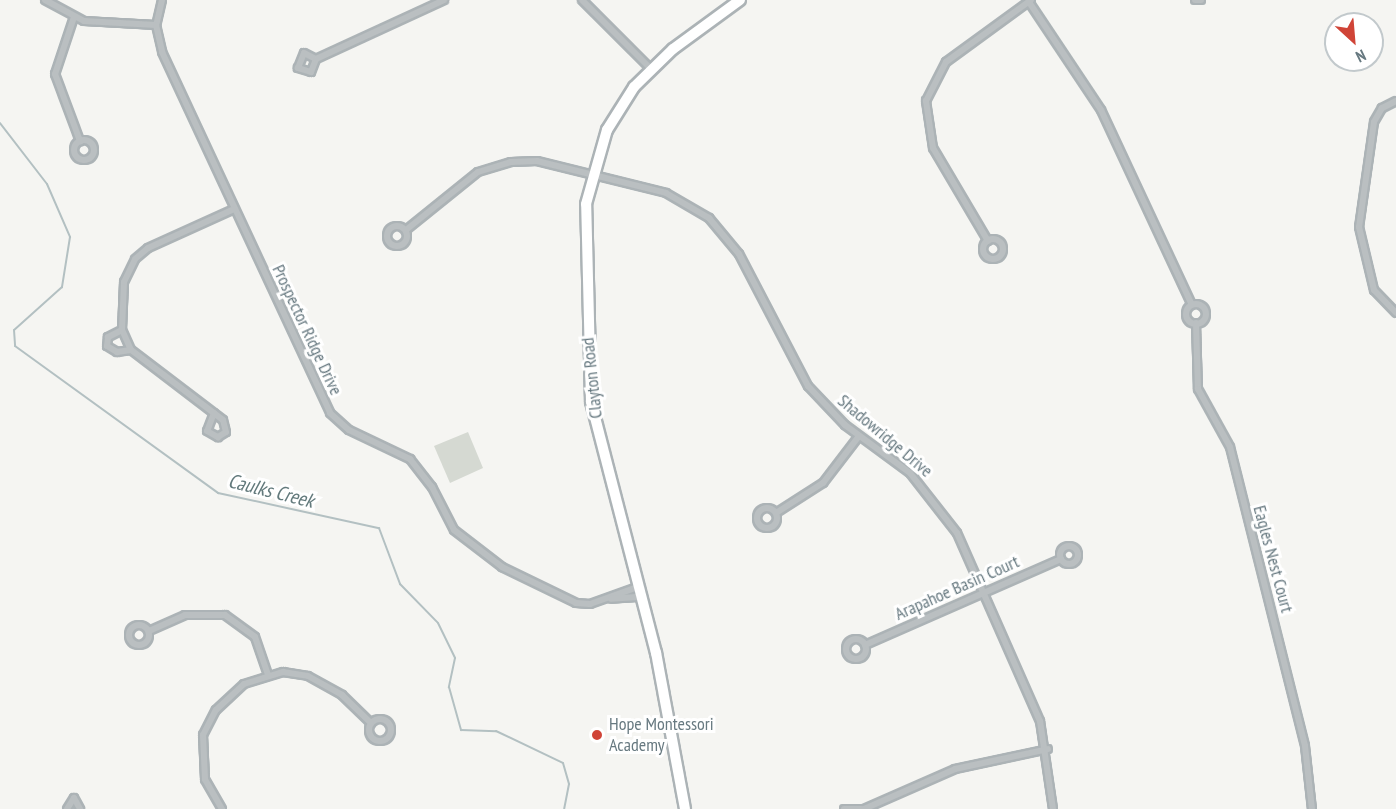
<!DOCTYPE html>
<html>
<head>
<meta charset="utf-8">
<style>
  body { margin:0 }
  #map { position:relative; width:1396px; height:809px; overflow:hidden; background:#f5f5f2; font-family:"PT Sans Narrow",sans-serif }
  div>[style] { position:absolute }
  [style*='--x'] { left:calc(var(--x)*1px); top:calc(var(--y)*1px); width:calc(var(--w)*1px); rotate:calc(var(--a)*1deg) }
  .green>* { inset:0; background:#d5d9d2 }
  .stream>* { height:2px; margin:-1px; padding:0 1px; transform-origin:1px; border-radius:1px; background:#b3c0c2 }
  .roads { filter:drop-shadow(2px 0 #acb3b6) drop-shadow(-2px 0 #acb3b6) drop-shadow(0 2px #acb3b6) drop-shadow(0 -2px #acb3b6) }
  .minor>* { height:6px; margin:-3px; padding:0 3px; transform-origin:3px; border-radius:3px; background:#babfc1 }
  .minor>.ring { margin:-3px; padding:0; box-sizing:content-box; background:none; border:6px solid #babfc1; border-radius:50% }
  .secondary>* { height:10px; margin:-5px; padding:0 5px; transform-origin:5px; border-radius:5px; background:#fff }
  .dots>* { width:16px; height:16px; translate:-50% -50%; box-sizing:border-box; border:3px solid #fff; border-radius:50% }
  span { translate:-50% -50%; white-space:nowrap; text-align:center; line-height:1.15; -webkit-text-stroke:6px #fff; paint-order:stroke }
  .street-label { font-size:18px; color:#677980 }
  .poi-label { font-size:18px; color:#677980 }
  .left { translate:0 -50%; text-align:left }
  .water-label { font-size:20px; color:#637a7c; font-style:italic }
  .north { position:absolute; left:1324px; top:12px; width:60px; height:60px; box-sizing:border-box; background:#fff; border:2px solid #c2c9cc; border-radius:50%; rotate:154deg; font-size:16px; font-weight:700; line-height:24px; text-align:center; color:#677980 }
  .north::after { content:''; display:block; margin:auto; width:21px; height:27px; background:#d04437; clip-path:polygon(50% 0,100% 100%,50% 72%,0 100%) }
</style>
</head>
<body>
<div id="map">
  <div class="green">
    <i style="clip-path:polygon(468px 432px,483px 468px,450px 483px,434px 446px)"></i>
  </div>
  <div class="stream">
    <i style="--x:0;--y:123;--w:77;--a:52.4"></i>
    <i style="--x:47;--y:184;--w:58;--a:66.5"></i>
    <i style="--x:70;--y:237;--w:51;--a:99.1"></i>
    <i style="--x:62;--y:287;--w:64;--a:138.1"></i>
    <i style="--x:14;--y:330;--w:16;--a:86"></i>
    <i style="--x:15;--y:346;--w:251;--a:35.9"></i>
    <i style="--x:218;--y:493;--w:165;--a:12.3"></i>
    <i style="--x:379;--y:528;--w:60;--a:69.4"></i>
    <i style="--x:400;--y:584;--w:54;--a:45.7"></i>
    <i style="--x:438;--y:623;--w:39;--a:64"></i>
    <i style="--x:455;--y:658;--w:30;--a:102"></i>
    <i style="--x:449;--y:687;--w:45;--a:74.4"></i>
    <i style="--x:461;--y:730;--w:35;--a:2"></i>
    <i style="--x:496;--y:731;--w:74;--a:25.5"></i>
    <i style="--x:563;--y:763;--w:22;--a:74"></i>
    <i style="--x:569;--y:784;--w:25;--a:101"></i>
  </div>
  <div class="roads">
    <div class="minor">
      <i style="--x:45;--y:0;--w:44;--a:28.3"></i>
      <i style="--x:84;--y:21;--w:72;--a:3.2"></i>
      <i style="--x:162;--y:0;--w:26;--a:103"></i>
      <i style="--x:156;--y:25;--w:28;--a:77"></i>
      <i style="--x:162;--y:52;--w:398;--a:65"></i>
      <i style="--x:330;--y:413;--w:25;--a:42"></i>
      <i style="--x:349;--y:430;--w:68;--a:25.4"></i>
      <i style="--x:410;--y:459;--w:36;--a:52"></i>
      <i style="--x:432;--y:487;--w:48;--a:62.9"></i>
      <i style="--x:454;--y:530;--w:61;--a:37.6"></i>
      <i style="--x:502;--y:567;--w:82;--a:25.9"></i>
      <i style="--x:576;--y:603;--w:14;--a:4"></i>
      <i style="--x:590;--y:604;--w:48;--a:-19.6"></i>
      <i style="--x:635;--y:588;--w:7;--a:27"></i>
      <i style="--x:641;--y:591;--w:7;--a:124"></i>
      <i style="--x:637;--y:597;--w:26;--a:176"></i>
      <i style="--x:582;--y:0;--w:96;--a:45"></i>
      <i style="--x:1195;--y:0;--w:6;--a:0"></i>
      <i style="--x:1029;--y:2;--w:130;--a:56.3"></i>
      <i style="--x:1101;--y:110;--w:215;--a:65"></i>
      <i style="--x:74;--y:17;--w:60;--a:108.4"></i>
      <i style="--x:55;--y:74;--w:72;--a:69.5"></i>
      <i style="--x:316;--y:59;--w:14;--a:111"></i>
      <i style="--x:311;--y:72;--w:14;--a:-163"></i>
      <i style="--x:298;--y:68;--w:16;--a:-68"></i>
      <i style="--x:304;--y:53;--w:13;--a:27"></i>
      <i style="--x:316;--y:59;--w:141;--a:-24.7"></i>
      <i style="--x:1396;--y:101;--w:16;--a:153"></i>
      <i style="--x:1382;--y:108;--w:16;--a:120"></i>
      <i style="--x:1374;--y:122;--w:106;--a:98.1"></i>
      <i style="--x:1359;--y:227;--w:65;--a:76.6"></i>
      <i style="--x:1374;--y:290;--w:32;--a:46"></i>
      <i class="ring" style="left:74px;top:140px;width:14px;height:14px"></i>
      <i class="ring" style="left:387px;top:226px;width:14px;height:14px"></i>
      <i style="--x:406;--y:230;--w:92;--a:-38.9"></i>
      <i style="--x:478;--y:172;--w:34;--a:-17"></i>
      <i style="--x:511;--y:162;--w:26;--a:-2"></i>
      <i style="--x:537;--y:161;--w:133;--a:13.9"></i>
      <i style="--x:666;--y:193;--w:50;--a:30.2"></i>
      <i style="--x:709;--y:218;--w:47;--a:50.2"></i>
      <i style="--x:739;--y:254;--w:149;--a:62.4"></i>
      <i style="--x:808;--y:386;--w:54;--a:46.5"></i>
      <i style="--x:845;--y:425;--w:81;--a:36.4"></i>
      <i style="--x:910;--y:473;--w:76;--a:51.9"></i>
      <i style="--x:957;--y:533;--w:206;--a:66.2"></i>
      <i style="--x:1040;--y:721;--w:89;--a:81.6"></i>
      <i class="ring" style="left:983px;top:239px;width:14px;height:14px"></i>
      <i style="--x:988;--y:241;--w:108;--a:-120.6"></i>
      <i style="--x:933;--y:148;--w:48;--a:-98.5"></i>
      <i style="--x:926;--y:101;--w:44;--a:-62.9"></i>
      <i style="--x:946;--y:62;--w:105;--a:-36.1"></i>
      <i class="ring" style="left:1186px;top:304px;width:14px;height:14px"></i>
      <i style="--x:1196;--y:323;--w:66;--a:88.3"></i>
      <i style="--x:1198;--y:389;--w:66;--a:61.1"></i>
      <i style="--x:1230;--y:447;--w:308;--a:75.9"></i>
      <i style="--x:1305;--y:746;--w:63;--a:83.7"></i>
      <i style="--x:122;--y:330;--w:16;--a:153"></i>
      <i style="--x:108;--y:337;--w:9;--a:96"></i>
      <i style="--x:107;--y:346;--w:12;--a:31"></i>
      <i style="--x:117;--y:352;--w:14;--a:-8"></i>
      <i style="--x:214;--y:413;--w:19;--a:111"></i>
      <i style="--x:207;--y:431;--w:13;--a:29"></i>
      <i style="--x:218;--y:437;--w:9;--a:-32"></i>
      <i style="--x:226;--y:432;--w:12;--a:-104"></i>
      <i style="--x:223;--y:420;--w:116;--a:-142.7"></i>
      <i style="--x:131;--y:350;--w:22;--a:-114"></i>
      <i style="--x:122;--y:330;--w:48;--a:-87.6"></i>
      <i style="--x:124;--y:282;--w:25;--a:-64"></i>
      <i style="--x:135;--y:259;--w:17;--a:-40"></i>
      <i style="--x:148;--y:248;--w:94;--a:-24.4"></i>
      <i class="ring" style="left:757px;top:508px;width:14px;height:14px"></i>
      <i style="--x:776;--y:513;--w:56;--a:-32.6"></i>
      <i style="--x:823;--y:483;--w:59;--a:-52.5"></i>
      <i class="ring" style="left:1060px;top:546px;width:12px;height:12px"></i>
      <i class="ring" style="left:129px;top:625px;width:14px;height:14px"></i>
      <i style="--x:149;--y:631;--w:39;--a:-24"></i>
      <i style="--x:185;--y:615;--w:40;--a:0"></i>
      <i style="--x:225;--y:615;--w:37;--a:36"></i>
      <i style="--x:255;--y:637;--w:39;--a:71"></i>
      <i class="ring" style="left:846px;top:639px;width:14px;height:14px"></i>
      <i style="--x:865;--y:645;--w:214;--a:-23.7"></i>
      <i class="ring" style="left:369px;top:719px;width:16px;height:16px"></i>
      <i style="--x:67;--y:809;--w:13;--a:-58"></i>
      <i style="--x:74;--y:798;--w:13;--a:61"></i>
      <i style="--x:222;--y:809;--w:34;--a:-120"></i>
      <i style="--x:205;--y:779;--w:44;--a:-92.6"></i>
      <i style="--x:203;--y:735;--w:28;--a:-63"></i>
      <i style="--x:216;--y:710;--w:38;--a:-43"></i>
      <i style="--x:244;--y:684;--w:41;--a:-17.1"></i>
      <i style="--x:283;--y:672;--w:25;--a:9"></i>
      <i style="--x:308;--y:676;--w:39;--a:29"></i>
      <i style="--x:342;--y:695;--w:40;--a:44"></i>
      <i style="--x:844;--y:809;--w:17;--a:0"></i>
      <i style="--x:864;--y:809;--w:99;--a:-23.7"></i>
      <i style="--x:955;--y:769;--w:95;--a:-12.1"></i>
    </div>
    <div class="secondary">
      <i style="--x:685;--y:809;--w:159;--a:-100.5"></i>
      <i style="--x:656;--y:653;--w:259;--a:-104.5"></i>
      <i style="--x:591;--y:402;--w:198;--a:-91.4"></i>
      <i style="--x:586;--y:204;--w:77;--a:-74.2"></i>
      <i style="--x:607;--y:130;--w:51;--a:-57.9"></i>
      <i style="--x:634;--y:87;--w:54;--a:-44.3"></i>
      <i style="--x:673;--y:49;--w:83;--a:-36.2"></i>
    </div>
  </div>
  <div class="dots">
    <i style="left:597px;top:735px;background:#d04437"></i>
  </div>
  <div class="street-label">
    <span style="left:307px;top:330px;rotate:65deg">Prospector Ridge Drive</span>
    <span style="left:592px;top:378px;rotate:-96deg">Clayton Road</span>
    <span style="left:885px;top:436px;rotate:40deg">Shadowridge Drive</span>
    <span style="left:1273px;top:559px;rotate:75deg">Eagles Nest Court</span>
    <span style="left:957px;top:588px;rotate:-24deg">Arapahoe Basin Court</span>
  </div>
  <div class="poi-label">
    <span class="left" style="left:609px;top:735px">Hope Montessori<br>Academy</span>
  </div>
  <div class="water-label">
    <span style="left:271px;top:491px;rotate:14deg">Caulks Creek</span>
  </div>
  <div class="north">N</div>
</div>
</body>
</html>
